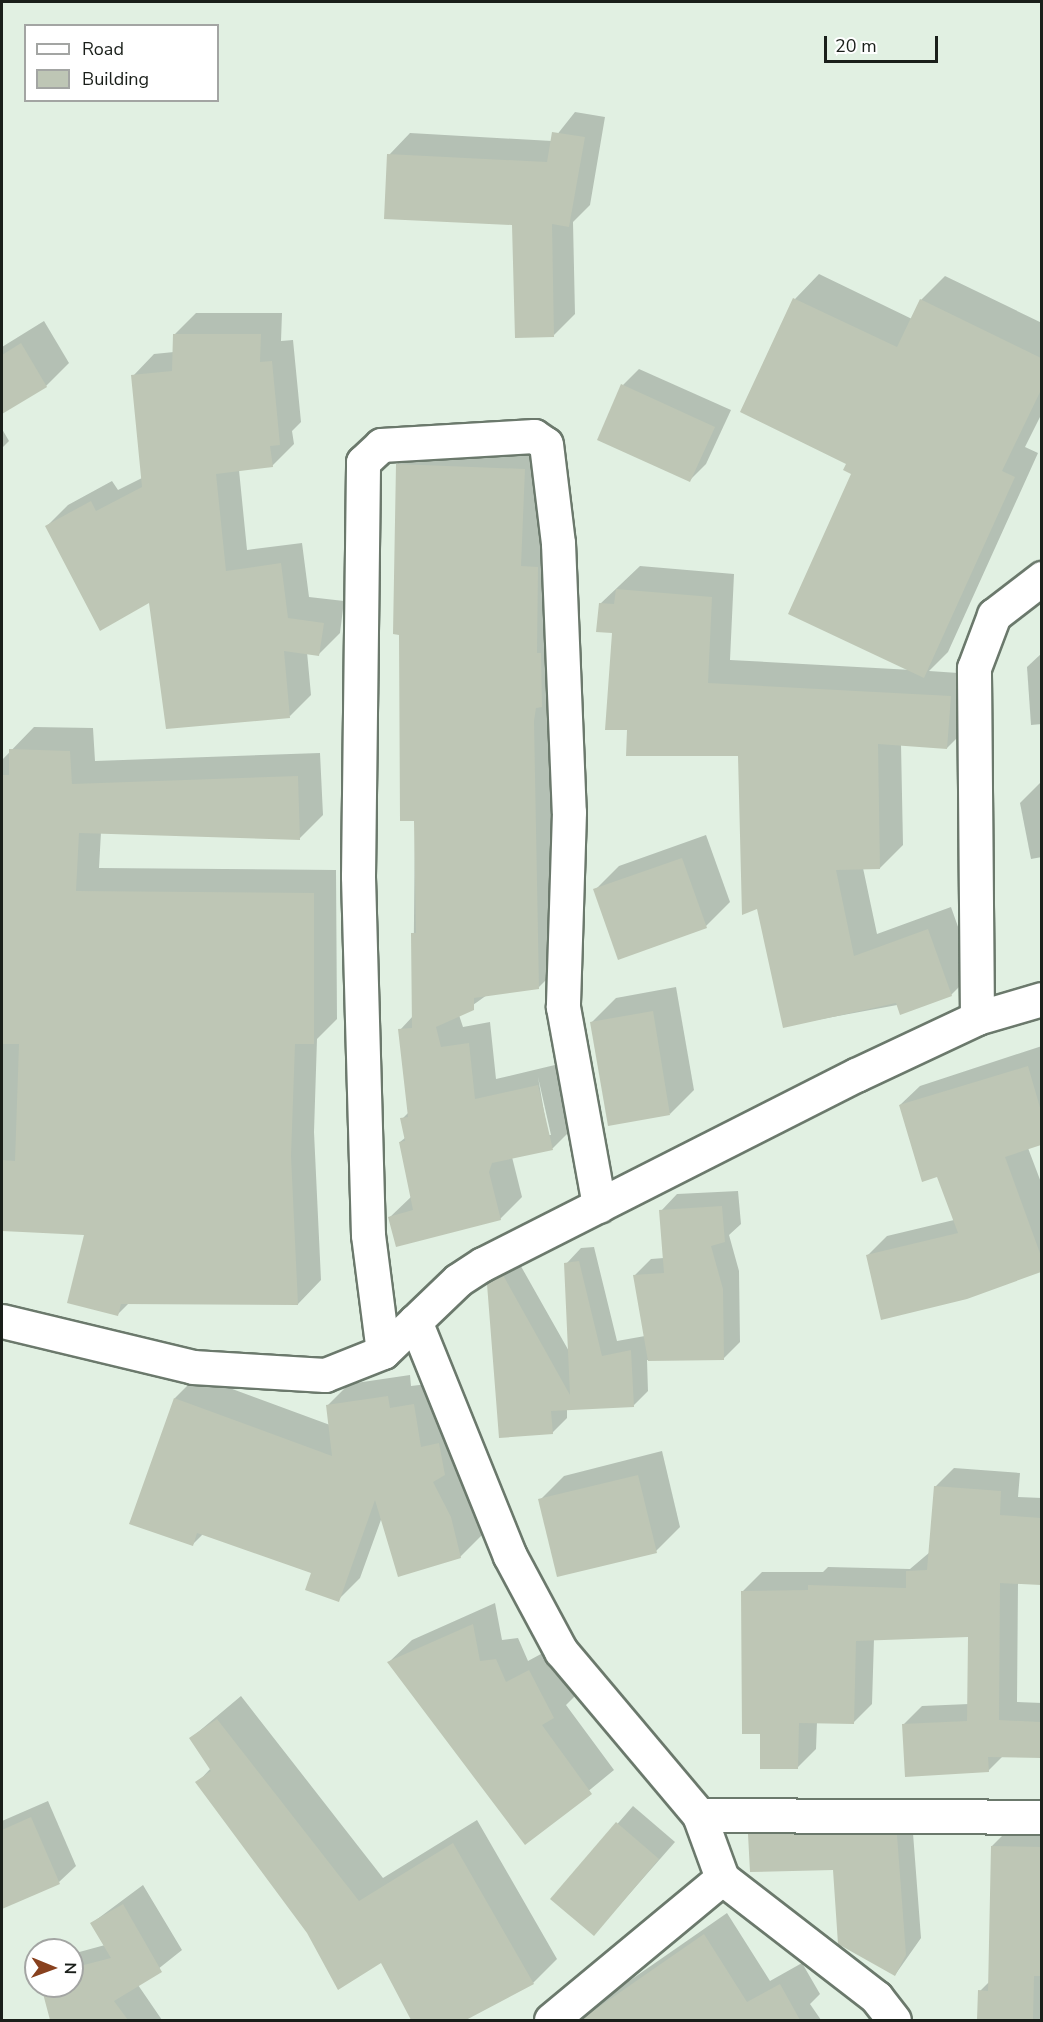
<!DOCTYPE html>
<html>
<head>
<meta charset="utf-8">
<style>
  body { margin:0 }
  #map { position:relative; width:1043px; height:2022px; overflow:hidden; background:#e1f0e2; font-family:"Nunito Sans",sans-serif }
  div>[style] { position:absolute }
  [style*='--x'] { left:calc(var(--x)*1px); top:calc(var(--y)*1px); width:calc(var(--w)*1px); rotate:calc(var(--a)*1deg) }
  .shadow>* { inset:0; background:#0003 }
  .building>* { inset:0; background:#bec6b5 }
  .roads { filter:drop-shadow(2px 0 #6b796c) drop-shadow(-2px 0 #6b796c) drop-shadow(0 2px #6b796c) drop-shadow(0 -2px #6b796c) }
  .minor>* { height:33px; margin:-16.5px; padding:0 16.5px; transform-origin:16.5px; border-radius:16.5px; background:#fff }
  span { translate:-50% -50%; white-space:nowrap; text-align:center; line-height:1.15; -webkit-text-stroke:4.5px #fff; paint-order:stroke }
  .frame { position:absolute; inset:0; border:3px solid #1a1f1a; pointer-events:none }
  .legend { position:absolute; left:24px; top:24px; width:195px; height:78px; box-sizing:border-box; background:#fff; border:2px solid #a3a5a3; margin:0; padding:8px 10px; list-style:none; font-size:18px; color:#1a1f1a }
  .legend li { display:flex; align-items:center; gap:12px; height:30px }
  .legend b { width:30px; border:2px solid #a3a5a3 }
  .north { position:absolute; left:24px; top:1938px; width:60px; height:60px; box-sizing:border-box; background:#fff; border:2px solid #a3a5a3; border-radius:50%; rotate:91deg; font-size:16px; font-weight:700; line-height:24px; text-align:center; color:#1a1f1a }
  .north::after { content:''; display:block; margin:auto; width:21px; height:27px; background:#88411e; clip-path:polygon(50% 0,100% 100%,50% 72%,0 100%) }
  .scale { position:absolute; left:824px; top:36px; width:114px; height:27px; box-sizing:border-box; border:3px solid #1a1f1a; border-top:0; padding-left:8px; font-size:18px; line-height:21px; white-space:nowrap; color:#1a1f1a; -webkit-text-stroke:4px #fff; paint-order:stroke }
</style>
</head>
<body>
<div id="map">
  <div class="shadow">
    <i style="clip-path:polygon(575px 112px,605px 117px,590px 205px,573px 222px,575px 314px,554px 335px,513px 224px,389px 155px,410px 133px,552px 141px)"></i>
    <i style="clip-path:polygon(819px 274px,912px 319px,921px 300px,945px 276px,1042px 323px,1042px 413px,1025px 447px,1038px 453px,948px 652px,929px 671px,973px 674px,970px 725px,947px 748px,901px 744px,903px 845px,880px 868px,863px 868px,877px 934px,951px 907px,974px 972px,951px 995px,784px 1026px,740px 754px,628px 729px,614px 632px,600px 604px,640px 566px,734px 574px,730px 660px,912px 670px,848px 463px,742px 411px,795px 299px)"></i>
    <i style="clip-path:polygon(196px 313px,282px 313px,281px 341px,293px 340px,301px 422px,292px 431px,294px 444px,272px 466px,239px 470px,247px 550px,302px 543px,309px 597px,344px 601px,340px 633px,319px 654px,307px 652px,311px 695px,290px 716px,150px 601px,47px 526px,68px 505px,112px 481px,118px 490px,142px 478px,133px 376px,154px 354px,174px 352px,174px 335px)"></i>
    <i style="clip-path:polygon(44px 321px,69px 363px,46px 386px,2px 413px,2px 347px)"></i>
    <i style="clip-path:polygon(639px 369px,731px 410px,706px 464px,690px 480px,623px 385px)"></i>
    <i style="clip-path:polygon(2px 429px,9px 441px,2px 448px)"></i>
    <i style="clip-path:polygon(evenodd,418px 443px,546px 448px,560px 966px,539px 987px,487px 995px,459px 1015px,463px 1027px,490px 1022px,496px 1079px,559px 1064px,574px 1127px,553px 1148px,512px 1157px,522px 1197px,500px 1219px,390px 1217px,412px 1196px,400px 1142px,406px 1137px,402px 1119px,409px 1112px,400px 1030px,413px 1016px,415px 820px,397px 464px,418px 443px,538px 1077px,551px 1135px,548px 1135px,538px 1077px)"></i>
    <i style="clip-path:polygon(1042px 653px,1042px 724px,1031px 725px,1027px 667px)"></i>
    <i style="clip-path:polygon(34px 727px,93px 728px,95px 761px,320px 753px,323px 815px,300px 838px,101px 832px,99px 868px,336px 870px,337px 1019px,317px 1039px,314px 1132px,321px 1280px,298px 1304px,130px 1302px,117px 1315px,86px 1234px,2px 1230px,2px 760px)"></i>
    <i style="clip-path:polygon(1042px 781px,1042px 857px,1031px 859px,1020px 803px)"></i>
    <i style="clip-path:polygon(706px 835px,730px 902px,706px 926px,595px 890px,619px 866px)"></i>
    <i style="clip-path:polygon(676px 987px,694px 1090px,670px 1114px,592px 1022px,616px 998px)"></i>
    <i style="clip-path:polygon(1042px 1046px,1042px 1144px,1028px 1148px,1042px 1185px,1042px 1270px,967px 1298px,868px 1255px,887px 1236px,954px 1220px,938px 1175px,900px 1105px,920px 1086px)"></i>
    <i style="clip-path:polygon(738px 1191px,741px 1224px,729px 1235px,739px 1271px,740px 1342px,723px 1359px,647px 1360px,648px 1391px,633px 1406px,567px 1408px,567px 1418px,552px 1433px,489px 1284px,518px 1261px,570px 1353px,566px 1264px,581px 1248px,594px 1247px,617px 1341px,645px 1336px,635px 1275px,651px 1259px,664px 1258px,661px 1211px,677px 1194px)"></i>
    <i style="clip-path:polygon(410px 1375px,411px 1386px,436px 1383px,472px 1494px,482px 1535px,460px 1557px,382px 1517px,360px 1578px,338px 1600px,313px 1573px,203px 1534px,193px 1544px,175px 1398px,197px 1376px,330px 1425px,327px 1406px,349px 1384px)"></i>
    <i style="clip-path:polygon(662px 1451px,680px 1527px,656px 1551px,540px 1500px,564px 1476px)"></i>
    <i style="clip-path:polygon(954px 1468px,1020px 1473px,1018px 1497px,1042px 1498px,1042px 1583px,1018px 1582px,1017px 1702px,1042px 1703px,1042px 1756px,1004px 1755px,988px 1771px,903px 1725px,922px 1706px,969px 1704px,969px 1636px,874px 1639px,872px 1704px,853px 1723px,817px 1722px,816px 1749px,797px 1768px,761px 1732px,743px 1591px,762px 1572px,823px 1572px,828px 1567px,910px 1569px,930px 1552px,935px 1487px)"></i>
    <i style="clip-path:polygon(495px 1603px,502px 1640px,518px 1638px,528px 1661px,552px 1648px,576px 1695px,566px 1705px,614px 1770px,525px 1843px,389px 1662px,412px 1640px)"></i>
    <i style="clip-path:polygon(241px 1696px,383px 1878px,477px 1820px,557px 1959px,533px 1983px,463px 2020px,413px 2020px,382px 1961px,308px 1932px,197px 1783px,211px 1768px,191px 1738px)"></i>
    <i style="clip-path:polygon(48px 1801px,76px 1866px,59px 1882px,3px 1907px,2px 1821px)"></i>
    <i style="clip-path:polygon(633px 1806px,675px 1842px,594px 1934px,552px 1899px)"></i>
    <i style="clip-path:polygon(765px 1819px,912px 1820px,921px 1938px,895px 1975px,834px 1868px,749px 1835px)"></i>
    <i style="clip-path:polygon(1012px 1826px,1042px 1827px,1042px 2020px,979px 2020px,980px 1991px,990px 1981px,992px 1846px)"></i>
    <i style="clip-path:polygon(143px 1885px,182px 1950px,138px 1985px,162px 2020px,51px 2020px,42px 1986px,72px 1986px,72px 1954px,105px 1945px,92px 1923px)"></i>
    <i style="clip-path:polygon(727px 1913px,770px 1981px,802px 1963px,820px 1994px,810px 2004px,821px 2020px,573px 2020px)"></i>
  </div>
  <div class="building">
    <i style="clip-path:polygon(552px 132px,585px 137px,569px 227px,552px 224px,554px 337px,515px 338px,512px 225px,384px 219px,387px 154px,547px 162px)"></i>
    <i style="clip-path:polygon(793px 298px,897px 347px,920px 299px,1041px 358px,1041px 390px,1002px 471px,1015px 477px,924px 678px,788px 614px,851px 474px,843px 470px,846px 464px,740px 412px)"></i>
    <i style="clip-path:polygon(173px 334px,261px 334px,260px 362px,272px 361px,280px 445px,270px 446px,273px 467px,216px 474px,226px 571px,281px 563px,288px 618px,324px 623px,319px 656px,284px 651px,290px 718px,166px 729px,149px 603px,100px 631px,45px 526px,91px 501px,96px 511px,142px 487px,131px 375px,172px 371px)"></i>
    <i style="clip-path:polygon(21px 343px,47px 387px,2px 414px,2px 355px)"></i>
    <i style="clip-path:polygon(621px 384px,715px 427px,690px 482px,597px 440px)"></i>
    <i style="clip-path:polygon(396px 464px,525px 469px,521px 566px,538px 567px,537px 653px,541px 653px,542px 707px,536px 708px,534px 721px,539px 989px,474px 998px,474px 1010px,436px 1027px,441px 1047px,469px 1043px,475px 1099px,538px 1085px,553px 1150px,492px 1163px,489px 1172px,501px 1220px,396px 1247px,388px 1217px,413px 1210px,399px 1142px,405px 1141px,400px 1118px,408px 1117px,398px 1029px,412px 1028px,411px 933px,416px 933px,414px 821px,400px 821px,399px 635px,393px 634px)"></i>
    <i style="clip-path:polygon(616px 589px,712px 597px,708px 683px,951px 696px,947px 749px,878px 744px,880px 869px,836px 870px,854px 956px,928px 929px,952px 996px,900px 1015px,896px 1003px,783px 1028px,757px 909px,742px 915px,738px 756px,626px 756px,627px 730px,605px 730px,612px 633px,596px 632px,599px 603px,614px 604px)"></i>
    <i style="clip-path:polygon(9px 749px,70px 751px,72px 784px,298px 776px,300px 840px,79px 833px,76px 891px,314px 893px,314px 1044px,295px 1044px,291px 1156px,298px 1305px,121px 1304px,118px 1316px,67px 1303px,84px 1235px,2px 1231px,2px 1160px,15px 1161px,19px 1044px,2px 1044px,2px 775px,9px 775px)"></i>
    <i style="clip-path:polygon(682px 858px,707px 928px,618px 960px,593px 889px)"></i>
    <i style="clip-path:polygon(653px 1011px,670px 1115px,608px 1126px,590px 1022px)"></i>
    <i style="clip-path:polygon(1028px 1066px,1041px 1111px,1041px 1145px,1005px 1157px,1041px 1256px,1041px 1272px,967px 1299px,881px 1320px,866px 1255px,958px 1233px,937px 1177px,922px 1182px,899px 1105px)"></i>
    <i style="clip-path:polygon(722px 1206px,725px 1242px,711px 1246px,723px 1289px,724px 1360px,648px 1361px,633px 1275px,664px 1273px,659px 1210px)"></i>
    <i style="clip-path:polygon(579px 1261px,602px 1356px,631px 1350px,634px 1407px,551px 1411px,553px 1434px,499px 1438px,487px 1284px,503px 1275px,570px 1395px,564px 1263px)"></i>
    <i style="clip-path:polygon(388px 1396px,390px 1408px,414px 1404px,421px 1447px,439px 1443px,445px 1475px,433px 1482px,451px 1517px,461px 1558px,398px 1577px,375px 1500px,339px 1602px,305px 1590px,311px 1573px,197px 1533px,193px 1546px,129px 1524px,174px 1398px,332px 1456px,326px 1405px)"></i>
    <i style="clip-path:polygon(638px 1475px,657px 1553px,557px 1577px,538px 1499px)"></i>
    <i style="clip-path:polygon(934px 1486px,1001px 1491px,1000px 1515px,1041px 1518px,1041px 1585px,1000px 1583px,999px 1720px,1041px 1722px,1041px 1758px,988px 1757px,989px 1772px,905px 1777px,902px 1724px,967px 1721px,968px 1637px,856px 1641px,854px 1724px,799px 1723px,798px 1769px,760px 1769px,760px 1734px,742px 1734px,741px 1591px,808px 1590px,808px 1585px,906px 1588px,906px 1571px,927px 1570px)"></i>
    <i style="clip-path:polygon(473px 1624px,480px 1661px,496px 1659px,506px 1682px,529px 1670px,554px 1718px,542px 1725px,592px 1794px,525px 1845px,387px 1662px)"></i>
    <i style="clip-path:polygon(217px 1719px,359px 1901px,453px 1843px,534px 1984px,466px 2020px,411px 2020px,381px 1963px,338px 1990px,307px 1933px,195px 1782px,211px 1771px,189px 1738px)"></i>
    <i style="clip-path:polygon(31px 1817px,60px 1884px,2px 1909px,2px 1830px)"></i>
    <i style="clip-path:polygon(616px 1822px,659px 1859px,594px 1936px,550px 1899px)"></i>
    <i style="clip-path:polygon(748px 1834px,897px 1835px,906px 1955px,895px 1976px,838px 1944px,833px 1870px,750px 1872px)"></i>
    <i style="clip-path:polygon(991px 1846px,1041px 1847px,1041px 1976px,1034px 1976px,1033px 2020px,977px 2020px,978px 1990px,988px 1991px)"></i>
    <i style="clip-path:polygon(123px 1904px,162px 1972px,114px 2001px,128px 2020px,50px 2020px,41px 1986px,72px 1986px,72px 1968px,111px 1958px,90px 1923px)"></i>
    <i style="clip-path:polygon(704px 1934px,747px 2002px,780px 1984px,800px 2020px,580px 2020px)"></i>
  </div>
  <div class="roads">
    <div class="minor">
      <i style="--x:977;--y:1018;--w:350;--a:-90.5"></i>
      <i style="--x:974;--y:668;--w:57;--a:-69.3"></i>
      <i style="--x:994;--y:615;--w:61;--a:-37.6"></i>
      <i style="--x:2;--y:1321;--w:196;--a:13.5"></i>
      <i style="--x:193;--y:1367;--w:132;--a:3.5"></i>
      <i style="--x:325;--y:1375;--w:62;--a:-21.6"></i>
      <i style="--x:383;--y:1352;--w:104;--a:-43.8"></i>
      <i style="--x:458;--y:1280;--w:30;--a:-33"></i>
      <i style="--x:483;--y:1264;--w:418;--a:-26.9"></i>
      <i style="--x:856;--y:1075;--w:134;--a:-25.2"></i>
      <i style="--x:977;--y:1018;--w:68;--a:-16.3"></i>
      <i style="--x:415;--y:1321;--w:253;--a:68"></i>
      <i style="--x:510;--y:1556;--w:108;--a:61.8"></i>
      <i style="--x:561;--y:1651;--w:214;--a:49.9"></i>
      <i style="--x:699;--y:1815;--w:67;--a:69.9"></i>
      <i style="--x:722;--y:1878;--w:195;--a:37.7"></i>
      <i style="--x:876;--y:1997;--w:29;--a:52"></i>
      <i style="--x:383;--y:1352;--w:118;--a:-97.3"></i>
      <i style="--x:368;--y:1235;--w:359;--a:-91.6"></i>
      <i style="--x:358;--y:876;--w:414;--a:-89.3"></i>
      <i style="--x:363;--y:462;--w:25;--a:-43"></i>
      <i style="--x:381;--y:445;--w:153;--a:-3.4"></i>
      <i style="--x:534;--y:436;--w:14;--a:34"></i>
      <i style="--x:546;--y:444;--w:100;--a:83.1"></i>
      <i style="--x:558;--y:543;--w:269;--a:87.7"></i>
      <i style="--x:569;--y:812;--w:195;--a:91.8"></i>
      <i style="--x:563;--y:1007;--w:202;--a:79.7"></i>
      <i style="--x:699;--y:1815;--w:343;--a:0.3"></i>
      <i style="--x:551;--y:2020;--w:222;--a:-39.7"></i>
    </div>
  </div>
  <div class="frame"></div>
  <ul class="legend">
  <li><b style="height:8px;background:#fff"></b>Road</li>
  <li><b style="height:16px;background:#bec6b5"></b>Building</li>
  </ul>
  <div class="north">N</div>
  <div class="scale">20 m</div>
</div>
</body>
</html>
